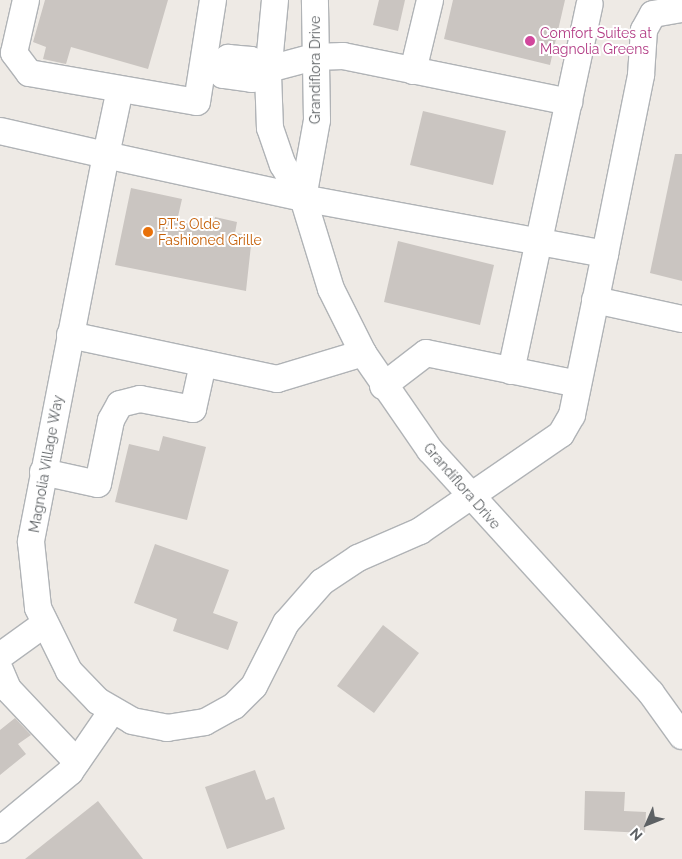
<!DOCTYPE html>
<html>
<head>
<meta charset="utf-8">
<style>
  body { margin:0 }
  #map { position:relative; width:682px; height:859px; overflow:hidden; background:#eeeae5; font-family:Raleway,sans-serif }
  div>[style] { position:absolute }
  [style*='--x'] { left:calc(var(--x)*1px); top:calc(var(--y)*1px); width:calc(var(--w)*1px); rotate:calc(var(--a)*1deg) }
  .building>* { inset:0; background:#cac5c1 }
  .roads { filter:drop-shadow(1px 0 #b0b3b6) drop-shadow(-1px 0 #b0b3b6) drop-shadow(0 1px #b0b3b6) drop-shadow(0 -1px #b0b3b6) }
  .minor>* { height:26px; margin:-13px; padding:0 13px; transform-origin:13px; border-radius:13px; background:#fff }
  .dots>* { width:14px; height:14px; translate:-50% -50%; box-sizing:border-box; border:2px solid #fff; border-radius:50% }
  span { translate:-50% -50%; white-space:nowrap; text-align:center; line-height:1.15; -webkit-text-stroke:4px #fff; paint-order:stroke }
  .hotel-label { font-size:14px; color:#b23c85 }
  .left { translate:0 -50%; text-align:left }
  .street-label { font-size:14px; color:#5d6164 }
  .food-label { font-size:14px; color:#c56008 }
  .north { position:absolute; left:622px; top:799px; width:50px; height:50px; -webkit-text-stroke:4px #fff; paint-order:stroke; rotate:226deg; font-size:14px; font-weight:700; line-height:20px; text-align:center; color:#5d6164 }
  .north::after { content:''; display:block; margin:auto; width:18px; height:22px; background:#5d6164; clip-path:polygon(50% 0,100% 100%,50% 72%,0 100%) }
</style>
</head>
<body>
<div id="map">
  <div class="building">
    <i style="clip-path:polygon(45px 0,168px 0,148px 69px,71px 47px,66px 64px,43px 59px,46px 47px,33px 42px)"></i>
    <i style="clip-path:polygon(379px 0,405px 0,398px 31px,373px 25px)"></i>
    <i style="clip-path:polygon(453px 0,565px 0,550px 65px,444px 39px)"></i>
    <i style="clip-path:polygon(423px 111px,506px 131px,493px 185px,410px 165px)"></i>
    <i style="clip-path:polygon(675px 154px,682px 154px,682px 281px,650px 273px)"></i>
    <i style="clip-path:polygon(131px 188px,182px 199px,177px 221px,212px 229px,215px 217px,237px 222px,235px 233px,252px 236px,246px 291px,115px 265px)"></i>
    <i style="clip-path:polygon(398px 241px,494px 265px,480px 325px,384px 302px)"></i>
    <i style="clip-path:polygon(163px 436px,206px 447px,187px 520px,115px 502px,129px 444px,159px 451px)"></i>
    <i style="clip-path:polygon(155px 544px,229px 570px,213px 613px,238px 622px,228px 650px,173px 631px,177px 619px,134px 603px)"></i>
    <i style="clip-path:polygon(383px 625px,419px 653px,374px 713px,337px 686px)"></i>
    <i style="clip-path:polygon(15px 718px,31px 735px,18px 744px,26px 754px,0 775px,0 730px)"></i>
    <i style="clip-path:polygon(255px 770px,266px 800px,274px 797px,285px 829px,227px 849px,205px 787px)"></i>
    <i style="clip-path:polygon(585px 791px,625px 792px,624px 811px,646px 812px,645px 833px,584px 830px)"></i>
    <i style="clip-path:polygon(98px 801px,143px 859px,25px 859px)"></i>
  </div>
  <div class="roads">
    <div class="minor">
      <i style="--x:26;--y:0;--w:54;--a:102.8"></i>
      <i style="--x:14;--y:53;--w:25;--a:53"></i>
      <i style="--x:29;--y:73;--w:170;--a:9.8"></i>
      <i style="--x:197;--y:102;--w:103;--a:-81.1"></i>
      <i style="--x:275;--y:0;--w:74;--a:95.4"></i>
      <i style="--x:268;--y:74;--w:54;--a:87.9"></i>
      <i style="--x:270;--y:128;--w:39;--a:71"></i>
      <i style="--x:283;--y:165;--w:39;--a:59"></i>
      <i style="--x:303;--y:198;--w:95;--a:72.9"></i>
      <i style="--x:331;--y:289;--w:72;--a:63.4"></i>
      <i style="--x:363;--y:353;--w:118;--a:55.4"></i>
      <i style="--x:430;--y:450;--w:328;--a:47.7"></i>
      <i style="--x:651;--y:693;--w:53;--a:54.2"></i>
      <i style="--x:228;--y:58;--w:23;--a:5"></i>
      <i style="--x:251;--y:60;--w:20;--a:27"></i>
      <i style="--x:269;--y:69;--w:20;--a:150"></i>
      <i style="--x:252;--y:79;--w:29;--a:-172"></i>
      <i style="--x:223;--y:75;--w:9;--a:-117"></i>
      <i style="--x:219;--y:67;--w:13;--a:-45"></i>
      <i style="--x:269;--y:69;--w:47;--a:-14.9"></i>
      <i style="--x:314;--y:57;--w:29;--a:-2"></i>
      <i style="--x:343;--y:56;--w:231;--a:11.5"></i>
      <i style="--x:413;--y:71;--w:73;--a:-76.5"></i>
      <i style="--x:0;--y:131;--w:109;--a:12.8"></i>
      <i style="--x:106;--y:155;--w:67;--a:-78"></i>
      <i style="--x:303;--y:198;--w:79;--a:-79.8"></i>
      <i style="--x:317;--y:120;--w:120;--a:-91"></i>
      <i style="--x:605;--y:254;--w:307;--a:-169.5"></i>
      <i style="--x:303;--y:198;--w:202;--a:-167.7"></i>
      <i style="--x:106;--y:155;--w:394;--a:101"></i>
      <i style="--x:31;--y:542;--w:66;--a:83.9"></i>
      <i style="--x:38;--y:608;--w:70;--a:63.8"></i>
      <i style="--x:69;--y:671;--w:42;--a:46"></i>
      <i style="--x:98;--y:701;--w:39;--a:30"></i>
      <i style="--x:132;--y:721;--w:36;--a:11"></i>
      <i style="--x:167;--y:728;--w:38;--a:-9"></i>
      <i style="--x:205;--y:722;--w:33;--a:-29"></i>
      <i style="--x:234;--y:706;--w:28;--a:-45"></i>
      <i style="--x:254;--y:686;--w:71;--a:-63.1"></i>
      <i style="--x:286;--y:623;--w:55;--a:-48.7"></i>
      <i style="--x:322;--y:582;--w:43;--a:-33.7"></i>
      <i style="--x:358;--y:558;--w:68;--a:-23.5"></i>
      <i style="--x:420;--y:531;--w:171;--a:-34.5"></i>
      <i style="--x:561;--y:434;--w:22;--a:-60"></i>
      <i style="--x:572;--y:415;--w:164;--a:-78.4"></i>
      <i style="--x:605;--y:254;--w:183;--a:-78.6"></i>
      <i style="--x:641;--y:75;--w:45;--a:-86.2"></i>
      <i style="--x:644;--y:30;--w:18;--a:-61"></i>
      <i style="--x:653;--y:14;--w:29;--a:-10"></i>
      <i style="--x:595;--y:300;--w:89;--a:12.3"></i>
      <i style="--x:70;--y:335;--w:212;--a:12"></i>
      <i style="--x:277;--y:379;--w:90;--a:-16.8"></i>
      <i style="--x:511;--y:371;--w:375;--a:-77.9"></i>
      <i style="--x:383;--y:386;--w:54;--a:-37.5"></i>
      <i style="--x:426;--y:353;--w:155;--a:11.5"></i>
      <i style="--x:43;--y:472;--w:56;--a:12.3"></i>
      <i style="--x:98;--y:484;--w:65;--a:-78.5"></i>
      <i style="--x:111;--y:420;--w:18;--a:-61"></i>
      <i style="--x:120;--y:404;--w:21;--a:-14"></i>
      <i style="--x:140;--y:399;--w:54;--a:10.7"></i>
      <i style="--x:193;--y:409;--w:46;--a:-77.5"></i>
      <i style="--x:0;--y:656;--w:53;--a:-35.8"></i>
      <i style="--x:0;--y:670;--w:21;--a:67"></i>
      <i style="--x:8;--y:689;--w:100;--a:46.6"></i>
      <i style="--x:0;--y:830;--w:91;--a:-39.6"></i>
      <i style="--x:70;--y:772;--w:74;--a:-55.5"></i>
    </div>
  </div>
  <div class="dots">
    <i style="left:530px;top:41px;background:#d1479c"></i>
    <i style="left:148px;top:232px;background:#e8710a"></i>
  </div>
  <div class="hotel-label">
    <span class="left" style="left:540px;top:41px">Comfort Suites at<br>Magnolia Greens</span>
  </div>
  <div class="street-label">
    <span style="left:315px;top:70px;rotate:-90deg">Grandiflora Drive</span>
    <span style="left:46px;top:464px;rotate:-80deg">Magnolia Village Way</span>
    <span style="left:462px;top:486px;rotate:49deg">Grandiflora Drive</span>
  </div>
  <div class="food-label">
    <span class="left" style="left:158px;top:232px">P.T.'s Olde<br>Fashioned Grille</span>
  </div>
  <div class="north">N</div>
</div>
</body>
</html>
